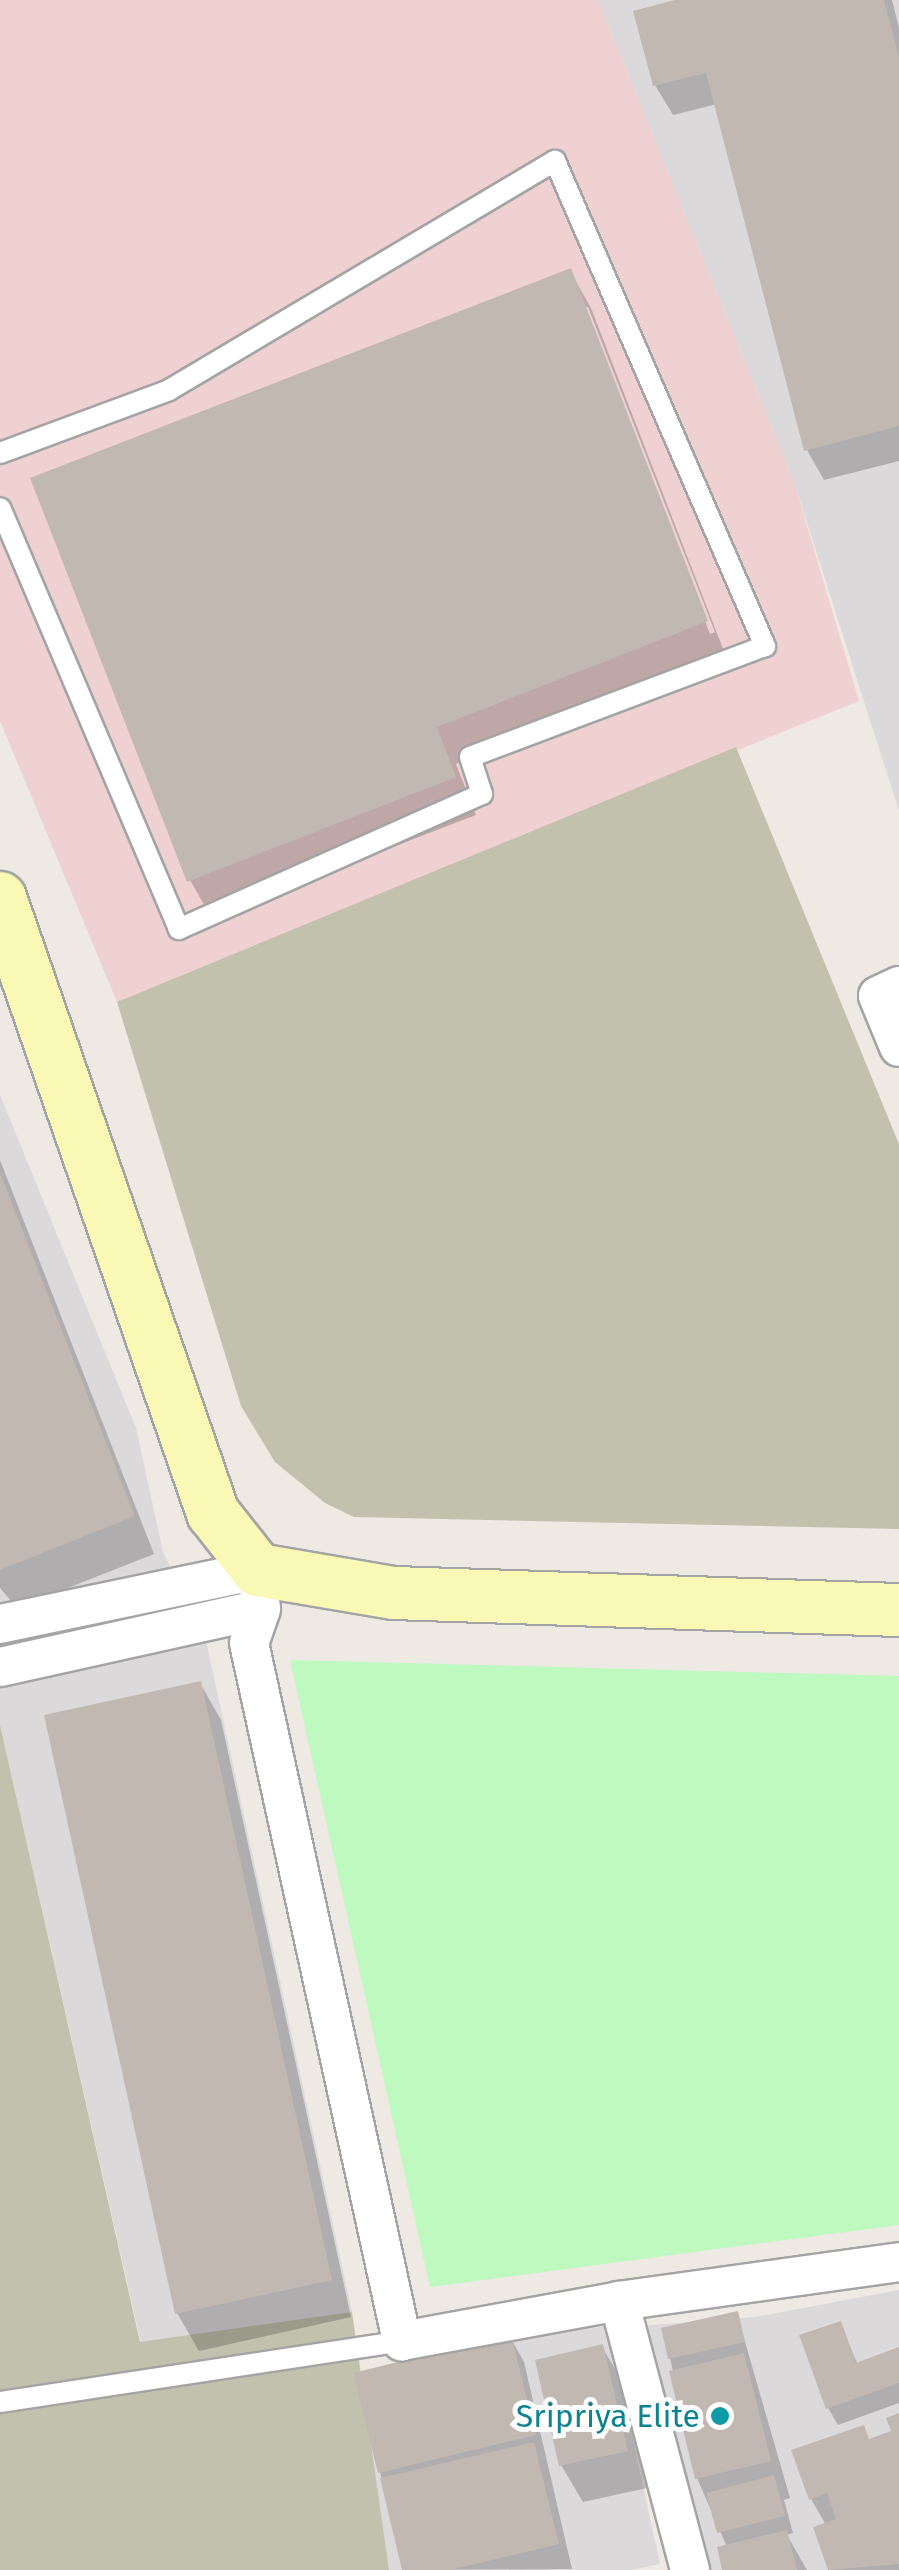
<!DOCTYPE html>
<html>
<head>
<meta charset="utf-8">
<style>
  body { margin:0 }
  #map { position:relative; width:899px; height:2570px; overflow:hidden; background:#eee9e2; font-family:"Fira Sans",sans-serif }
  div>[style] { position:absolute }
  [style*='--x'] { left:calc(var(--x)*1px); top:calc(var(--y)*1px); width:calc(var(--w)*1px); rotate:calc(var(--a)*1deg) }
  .residential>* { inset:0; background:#dbd9d9 }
  .commercial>* { inset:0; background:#efd1d2 }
  .construction>* { inset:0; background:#c2c1ae }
  .park>* { inset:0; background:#bef9c0 }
  .shadow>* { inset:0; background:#0003 }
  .building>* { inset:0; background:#c2b8b2 }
  .roads { filter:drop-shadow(2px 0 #a4a4a4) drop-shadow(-2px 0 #a4a4a4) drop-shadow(0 2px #a4a4a4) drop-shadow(0 -2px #a4a4a4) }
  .lane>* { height:20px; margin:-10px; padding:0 10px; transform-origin:10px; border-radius:10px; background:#fff }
  .street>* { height:38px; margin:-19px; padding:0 19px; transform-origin:19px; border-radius:19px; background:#fff }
  .secondary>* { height:52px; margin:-26px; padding:0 26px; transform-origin:26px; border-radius:26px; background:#f9f8b5 }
  .dots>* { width:28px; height:28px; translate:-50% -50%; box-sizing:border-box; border:5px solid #fff; border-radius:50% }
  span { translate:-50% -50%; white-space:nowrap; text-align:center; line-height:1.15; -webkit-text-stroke:10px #fff; paint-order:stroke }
  .culture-label { font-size:32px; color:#0d838f }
  .right { translate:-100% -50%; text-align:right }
</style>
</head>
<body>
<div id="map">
  <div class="residential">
    <i style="clip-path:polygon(598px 0,899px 0,899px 811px,794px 482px)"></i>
    <i style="clip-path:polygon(0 1095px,136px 1428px,163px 1552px,206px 1641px,352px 2312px,141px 2343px,0 1725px)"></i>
    <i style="clip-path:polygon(899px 2290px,899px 2570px,701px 2570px,640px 2326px,755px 2317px)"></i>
    <i style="clip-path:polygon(608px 2326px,660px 2564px,631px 2570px,389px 2570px,356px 2373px,518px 2338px)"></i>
  </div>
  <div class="commercial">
    <i style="clip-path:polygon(0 0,598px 0,794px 482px,859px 701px,117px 1002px,0 721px)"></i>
  </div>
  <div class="construction">
    <i style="clip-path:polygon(736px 747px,899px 1144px,899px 1529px,354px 1517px,325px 1503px,275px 1462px,241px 1406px,117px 1002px)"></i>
    <i style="clip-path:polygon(0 1725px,140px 2342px,352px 2312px,389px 2570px,0 2570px)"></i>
  </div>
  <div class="park">
    <i style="clip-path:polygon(290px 1660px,899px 1676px,899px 2225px,430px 2287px)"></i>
  </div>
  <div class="shadow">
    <i style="clip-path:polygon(685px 0,892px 0,899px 28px,899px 461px,824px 480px,807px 450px,717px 104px,673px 115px,655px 85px)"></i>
    <i style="clip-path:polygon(evenodd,570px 271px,591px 308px,727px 659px,456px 764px,476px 815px,211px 917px,190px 880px,570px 271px,583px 307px,588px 307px,715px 632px,710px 634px,583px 307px)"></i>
    <i style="clip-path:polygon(0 1160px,154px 1554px,17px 1608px,0 1588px)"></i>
    <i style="clip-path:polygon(200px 1683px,221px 1720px,351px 2317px,199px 2351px,177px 2313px)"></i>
    <i style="clip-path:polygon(737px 2314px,790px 2498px,784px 2500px,793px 2533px,787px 2535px,807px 2570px,725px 2570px,727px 2547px,697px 2478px,670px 2358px)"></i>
    <i style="clip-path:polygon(840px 2324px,858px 2365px,899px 2350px,899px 2403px,838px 2425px,828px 2408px)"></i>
    <i style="clip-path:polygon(510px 2337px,524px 2362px,572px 2569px,404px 2570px,380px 2472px)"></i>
    <i style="clip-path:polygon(602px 2347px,624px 2384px,647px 2488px,583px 2502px,561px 2465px)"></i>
    <i style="clip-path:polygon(899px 2416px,899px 2570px,830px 2570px,816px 2529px,826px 2525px,811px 2499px,870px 2441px,894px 2433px)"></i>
  </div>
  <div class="building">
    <i style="clip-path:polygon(675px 0,884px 0,899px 57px,899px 426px,804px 451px,706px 73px,653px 86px,633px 11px)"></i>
    <i style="clip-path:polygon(571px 268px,708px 621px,437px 727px,456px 777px,187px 882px,30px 478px)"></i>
    <i style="clip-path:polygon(0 1173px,135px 1516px,0 1570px)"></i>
    <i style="clip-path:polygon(201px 1681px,332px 2280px,175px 2314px,44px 1715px)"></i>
    <i style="clip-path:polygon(738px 2311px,745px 2342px,668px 2359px,661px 2328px)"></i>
    <i style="clip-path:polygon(841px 2321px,856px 2363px,899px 2347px,899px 2383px,826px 2409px,799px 2335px)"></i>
    <i style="clip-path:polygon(511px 2334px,536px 2435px,378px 2473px,353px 2373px)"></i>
    <i style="clip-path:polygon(603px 2344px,628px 2451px,559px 2466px,535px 2360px)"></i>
    <i style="clip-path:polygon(744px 2353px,771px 2461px,695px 2479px,669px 2371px)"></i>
    <i style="clip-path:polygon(899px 2413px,899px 2564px,828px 2570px,813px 2527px,836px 2519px,827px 2493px,809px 2500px,791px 2450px,864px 2425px,869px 2439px,891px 2431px,886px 2418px)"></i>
    <i style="clip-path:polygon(534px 2442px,559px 2544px,450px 2570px,402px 2570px,380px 2478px)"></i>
    <i style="clip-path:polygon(774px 2475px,785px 2516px,717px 2533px,706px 2493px)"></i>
    <i style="clip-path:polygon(787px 2530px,797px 2570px,722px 2570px,717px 2547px)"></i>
  </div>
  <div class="roads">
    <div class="lane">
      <i style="--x:0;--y:453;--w:180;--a:-20.4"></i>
      <i style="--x:169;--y:390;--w:449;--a:-30.7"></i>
      <i style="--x:555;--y:161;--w:529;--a:66.59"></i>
      <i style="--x:765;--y:646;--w:315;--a:159.4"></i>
      <i style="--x:470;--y:757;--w:39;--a:72"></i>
      <i style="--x:482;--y:794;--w:332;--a:156"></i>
      <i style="--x:179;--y:929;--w:457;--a:-113"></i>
      <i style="--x:0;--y:2402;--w:407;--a:-8.6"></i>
    </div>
    <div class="street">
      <i style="--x:899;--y:986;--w:23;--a:155"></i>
      <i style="--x:878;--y:996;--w:55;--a:67.6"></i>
      <i style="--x:0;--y:1624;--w:264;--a:-11.8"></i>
      <i style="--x:258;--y:1570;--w:39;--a:86"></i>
      <i style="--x:261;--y:1609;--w:36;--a:109"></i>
      <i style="--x:249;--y:1643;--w:715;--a:77.64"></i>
      <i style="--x:402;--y:2341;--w:221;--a:-10.4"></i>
      <i style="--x:619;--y:2301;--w:283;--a:-7.9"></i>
      <i style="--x:0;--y:1667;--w:267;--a:-12.5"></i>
      <i style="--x:619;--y:2301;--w:278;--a:75.2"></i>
    </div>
    <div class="secondary">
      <i style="--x:0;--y:898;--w:651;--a:70.9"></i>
      <i style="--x:213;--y:1513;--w:73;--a:51.7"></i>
      <i style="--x:258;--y:1570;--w:138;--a:9.6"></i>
      <i style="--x:394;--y:1593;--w:505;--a:1.93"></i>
    </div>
  </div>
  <div class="dots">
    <i style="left:720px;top:2416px;background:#0f9aa8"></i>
  </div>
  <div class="culture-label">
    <span class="right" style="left:700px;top:2416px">Sripriya Elite</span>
  </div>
</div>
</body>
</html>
